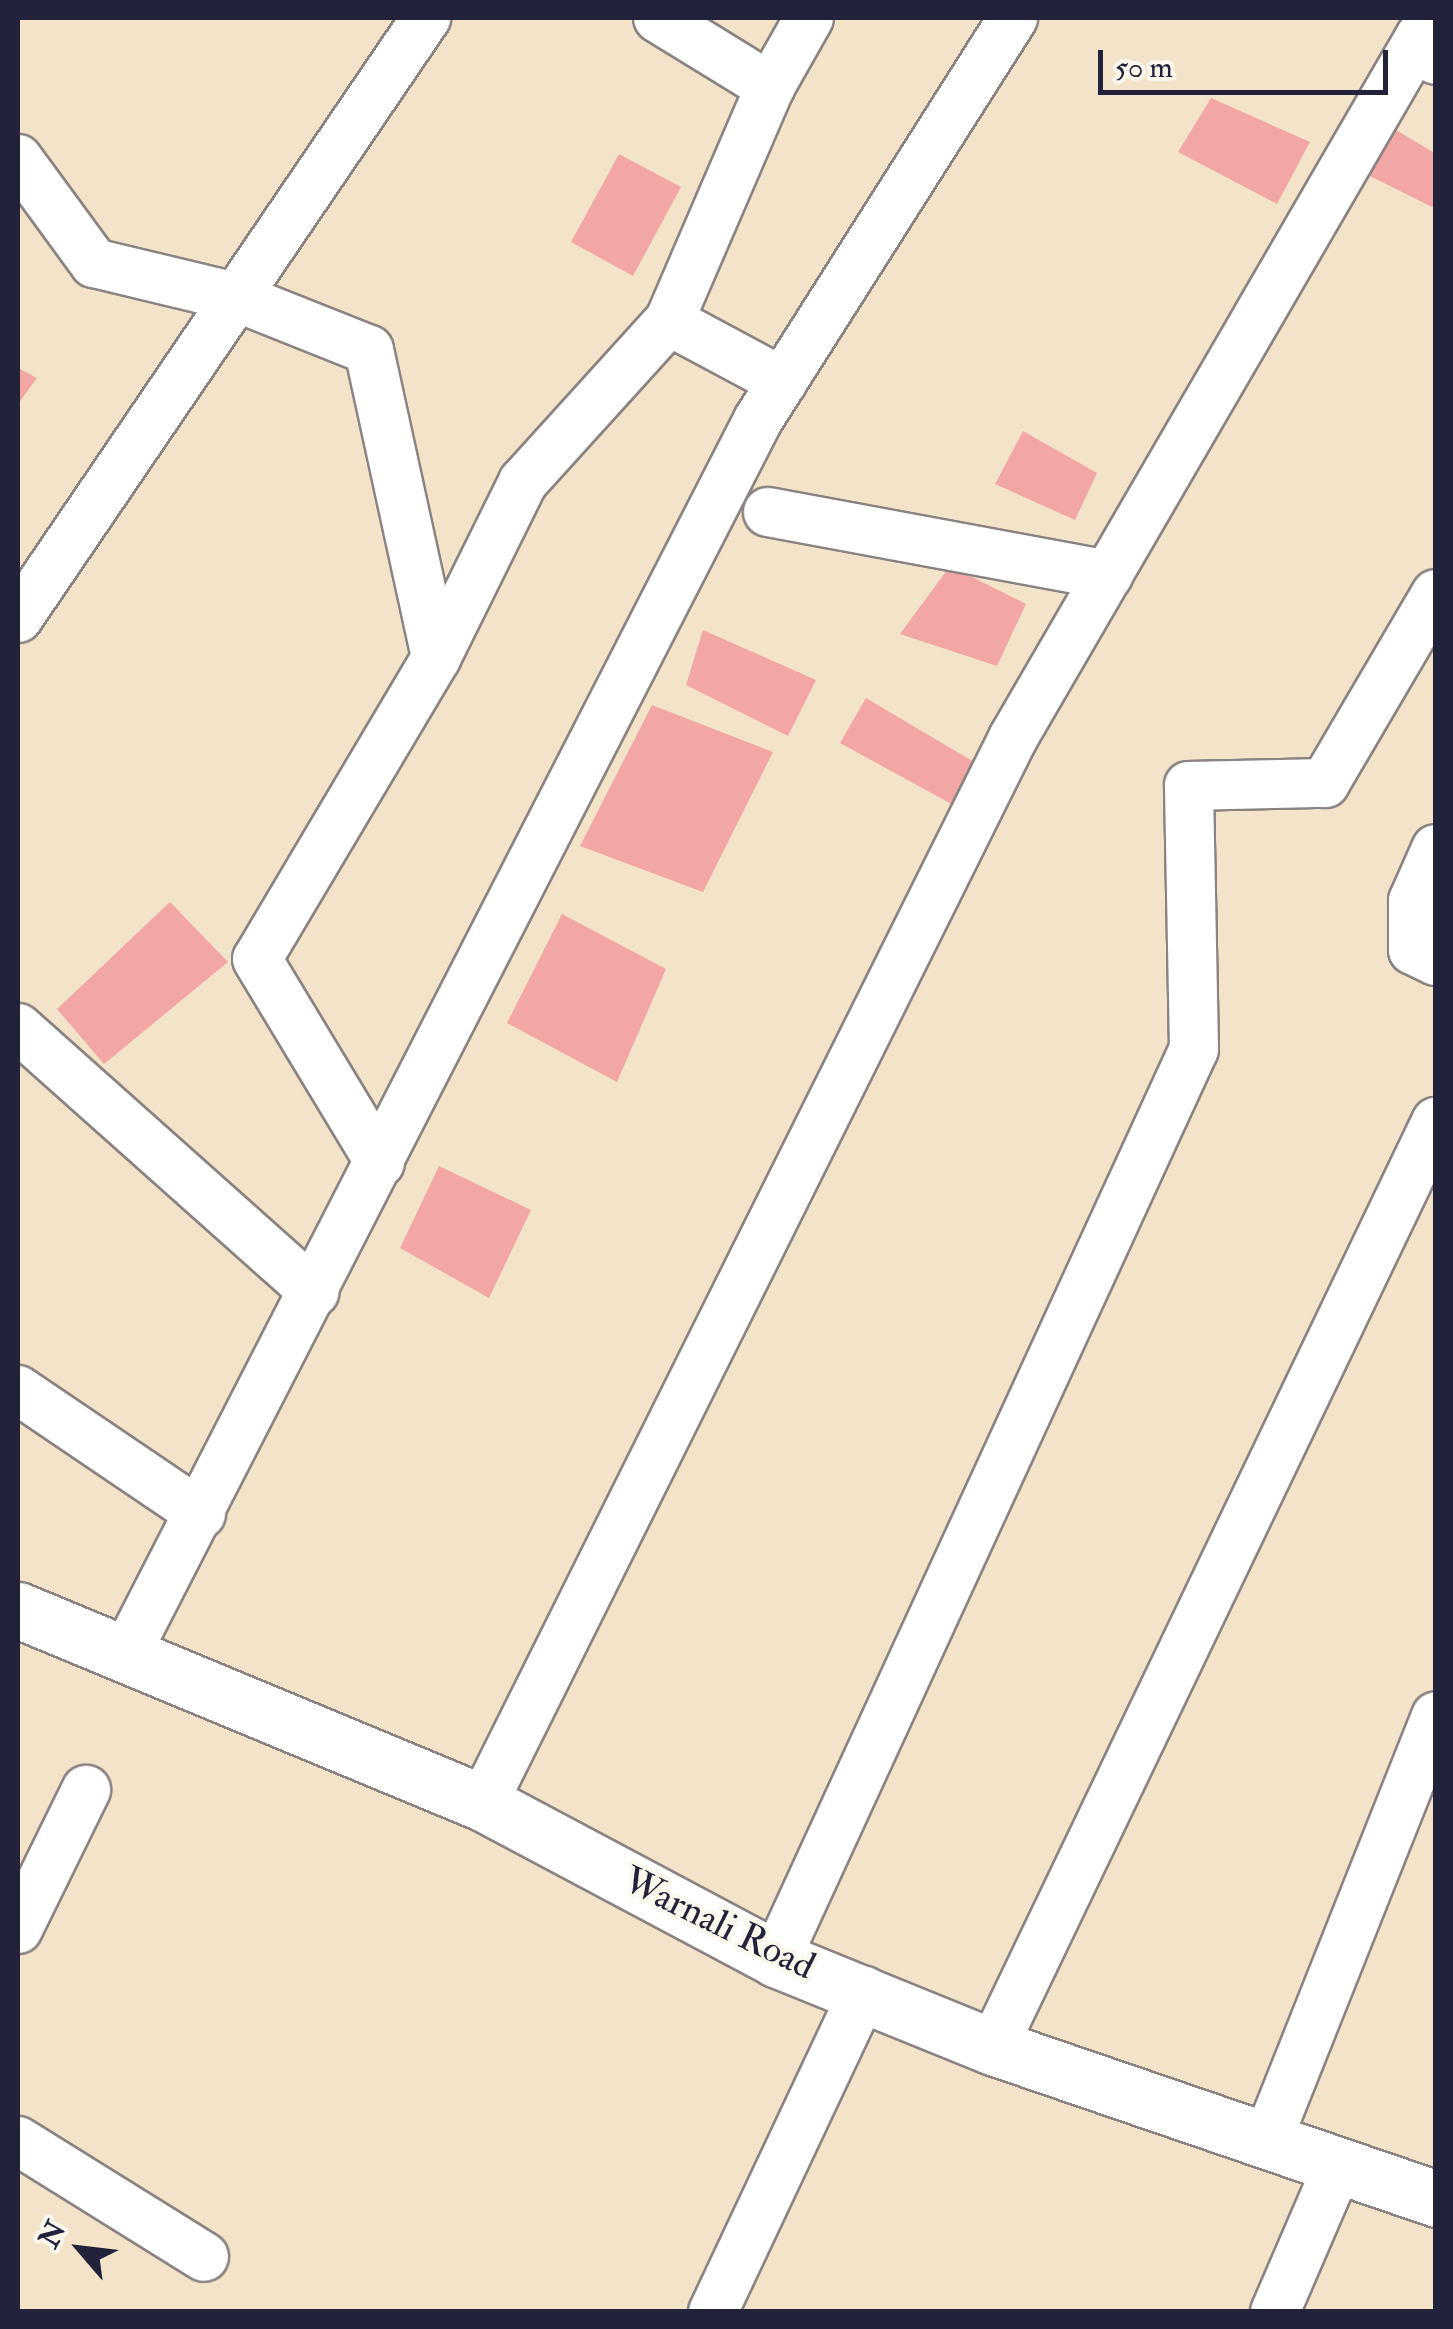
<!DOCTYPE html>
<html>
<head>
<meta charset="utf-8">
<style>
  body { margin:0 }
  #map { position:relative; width:1453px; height:2329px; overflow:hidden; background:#f3e4c9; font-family:"IM FELL Double Pica",serif }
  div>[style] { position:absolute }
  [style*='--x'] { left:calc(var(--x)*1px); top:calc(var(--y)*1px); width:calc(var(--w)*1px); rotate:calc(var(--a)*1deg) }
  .building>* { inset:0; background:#f3a7a5 }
  .roads { filter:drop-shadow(2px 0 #8a8382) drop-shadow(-2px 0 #8a8382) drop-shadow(0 2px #8a8382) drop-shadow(0 -2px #8a8382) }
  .minor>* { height:48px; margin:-24px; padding:0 24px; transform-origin:24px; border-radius:24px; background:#fff }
  .secondary>* { height:55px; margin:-27.5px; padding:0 27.5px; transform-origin:27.5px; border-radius:27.5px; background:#fff }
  span { translate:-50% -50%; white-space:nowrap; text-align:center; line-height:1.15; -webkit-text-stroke:8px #fbf7ec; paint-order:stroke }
  .street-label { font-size:38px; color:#22223b }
  .frame { position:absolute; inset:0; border:20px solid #22223b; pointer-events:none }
  .north { position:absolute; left:30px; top:2199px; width:100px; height:100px; -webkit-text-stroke:8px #fbf7ec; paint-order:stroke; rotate:298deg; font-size:28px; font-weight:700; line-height:40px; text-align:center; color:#22223b }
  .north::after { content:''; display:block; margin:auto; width:35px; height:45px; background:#22223b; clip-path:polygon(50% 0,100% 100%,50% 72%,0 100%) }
  .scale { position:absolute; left:1098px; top:50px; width:290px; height:45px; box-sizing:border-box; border:5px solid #22223b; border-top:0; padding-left:12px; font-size:30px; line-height:35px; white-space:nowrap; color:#22223b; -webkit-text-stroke:8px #fbf7ec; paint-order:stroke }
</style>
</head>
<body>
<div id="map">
  <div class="building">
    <i style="clip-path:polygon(1211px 98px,1310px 142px,1277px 204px,1178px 152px)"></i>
    <i style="clip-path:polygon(1388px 125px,1436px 154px,1436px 209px,1366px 174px)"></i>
    <i style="clip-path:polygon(619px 154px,681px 187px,633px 276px,571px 242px)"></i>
    <i style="clip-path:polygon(18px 368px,37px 378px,18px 404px)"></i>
    <i style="clip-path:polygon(1023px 431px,1097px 473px,1075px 520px,995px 484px)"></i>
    <i style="clip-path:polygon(950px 566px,1026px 604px,997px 666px,900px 634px)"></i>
    <i style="clip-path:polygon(703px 630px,816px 680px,788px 736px,686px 685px)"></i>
    <i style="clip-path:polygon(866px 698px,974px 762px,955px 806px,840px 743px)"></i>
    <i style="clip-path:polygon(652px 705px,773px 752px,703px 892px,580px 846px)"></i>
    <i style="clip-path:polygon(170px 902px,228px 962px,104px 1064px,57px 1009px)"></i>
    <i style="clip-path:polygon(562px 914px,666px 969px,617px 1082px,507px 1023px)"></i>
    <i style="clip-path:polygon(439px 1166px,531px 1210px,489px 1298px,400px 1248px)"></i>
  </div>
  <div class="roads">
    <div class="minor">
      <i style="--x:658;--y:18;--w:132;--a:31.6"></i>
      <i style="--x:770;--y:87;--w:255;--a:113.3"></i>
      <i style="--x:669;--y:321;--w:129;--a:28.2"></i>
      <i style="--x:770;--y:87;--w:79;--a:-60.5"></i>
      <i style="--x:18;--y:159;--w:129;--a:53.8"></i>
      <i style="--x:94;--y:263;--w:146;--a:13.5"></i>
      <i style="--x:236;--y:297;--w:143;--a:21.7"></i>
      <i style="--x:369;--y:350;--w:315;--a:77.7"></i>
      <i style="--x:436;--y:658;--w:350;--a:120.7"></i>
      <i style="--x:257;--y:959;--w:238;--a:58.9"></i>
      <i style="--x:768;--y:512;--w:346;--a:10.5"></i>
      <i style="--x:18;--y:618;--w:726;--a:-55.78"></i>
      <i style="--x:436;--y:658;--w:196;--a:-63.7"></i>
      <i style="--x:523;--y:482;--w:217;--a:-47.8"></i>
      <i style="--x:1436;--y:849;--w:57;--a:113.9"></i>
      <i style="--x:1413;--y:901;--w:49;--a:90"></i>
      <i style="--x:1413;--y:950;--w:25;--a:26"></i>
      <i style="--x:18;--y:1028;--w:397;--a:41.7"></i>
      <i style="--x:18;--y:1390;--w:221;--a:34.1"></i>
      <i style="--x:125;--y:1656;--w:1389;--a:-62.88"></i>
      <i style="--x:758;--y:420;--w:476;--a:-57.6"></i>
      <i style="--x:483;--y:1803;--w:1190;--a:-63.54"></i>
      <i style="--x:1013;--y:738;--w:811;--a:-59.86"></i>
      <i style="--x:1420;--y:37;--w:28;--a:55"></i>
      <i style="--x:18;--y:1929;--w:155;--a:-63.9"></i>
      <i style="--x:776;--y:1959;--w:1001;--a:-65.33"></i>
      <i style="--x:1194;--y:1049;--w:263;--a:-91.1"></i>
      <i style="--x:1189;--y:786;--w:136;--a:-1.3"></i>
      <i style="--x:1325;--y:783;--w:219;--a:-59.6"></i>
      <i style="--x:993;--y:2047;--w:1026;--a:-64.41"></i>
      <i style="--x:18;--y:2141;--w:219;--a:31.9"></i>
      <i style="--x:1267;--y:2141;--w:457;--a:-68.3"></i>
      <i style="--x:713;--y:2312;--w:355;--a:-64.8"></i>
      <i style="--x:1275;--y:2312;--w:159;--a:-66.7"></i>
    </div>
    <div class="secondary">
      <i style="--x:18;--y:1610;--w:503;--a:22.54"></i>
      <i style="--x:483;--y:1803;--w:332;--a:28"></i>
      <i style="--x:776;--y:1959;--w:234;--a:22.1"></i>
      <i style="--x:993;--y:2047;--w:468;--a:18.9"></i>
    </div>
  </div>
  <div class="street-label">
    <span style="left:719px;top:1924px;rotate:26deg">Warnali Road</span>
  </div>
  <div class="frame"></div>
  <div class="north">N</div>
  <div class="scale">50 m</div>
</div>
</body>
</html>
